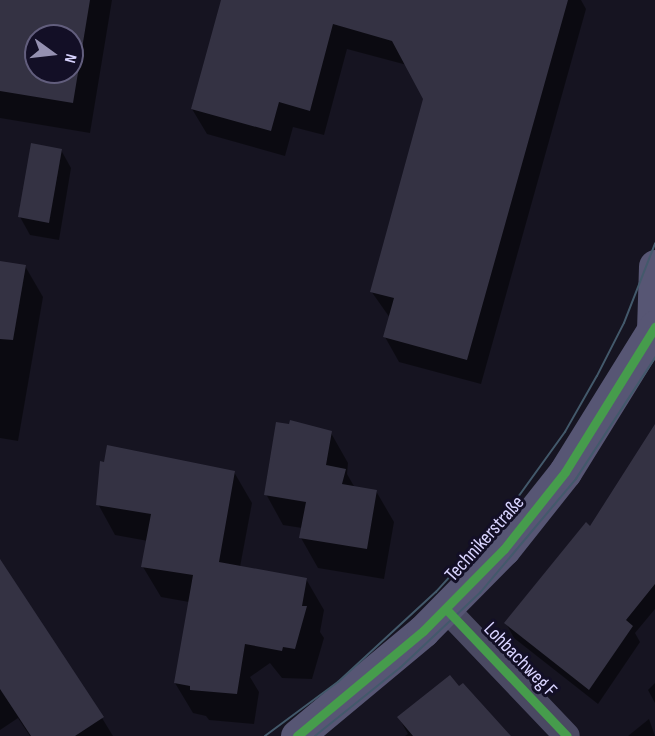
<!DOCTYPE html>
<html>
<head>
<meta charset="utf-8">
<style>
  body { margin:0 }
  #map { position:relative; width:655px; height:736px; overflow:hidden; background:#161421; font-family:"Sofia Sans Condensed",sans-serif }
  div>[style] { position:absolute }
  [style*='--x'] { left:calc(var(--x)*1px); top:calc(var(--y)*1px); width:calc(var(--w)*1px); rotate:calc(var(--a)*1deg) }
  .shadow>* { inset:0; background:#0007 }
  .building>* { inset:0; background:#343243 }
  .street>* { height:26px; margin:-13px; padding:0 13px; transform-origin:13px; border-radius:13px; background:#4a4962 }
  .secondary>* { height:33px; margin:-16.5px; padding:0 16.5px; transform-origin:16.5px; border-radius:16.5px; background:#575674 }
  .tram>* { height:1.5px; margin:-0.75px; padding:0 0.75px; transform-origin:0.75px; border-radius:0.75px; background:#43596b }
  .cycleway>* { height:9px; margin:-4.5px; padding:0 4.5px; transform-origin:4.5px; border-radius:4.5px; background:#469c4c }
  span { translate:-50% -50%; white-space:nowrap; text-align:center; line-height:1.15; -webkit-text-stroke:6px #130f26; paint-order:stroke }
  .street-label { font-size:20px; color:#d9d4ff }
  .north { position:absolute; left:24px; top:24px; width:60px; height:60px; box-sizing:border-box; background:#130f26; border:2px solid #625e7d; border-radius:50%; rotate:105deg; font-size:16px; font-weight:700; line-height:24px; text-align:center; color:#d9d4ff }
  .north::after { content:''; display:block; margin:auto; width:21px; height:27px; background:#9591b1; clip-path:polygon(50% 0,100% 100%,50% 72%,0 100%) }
</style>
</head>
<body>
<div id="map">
  <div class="shadow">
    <i style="clip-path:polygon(evenodd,0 0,112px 0,90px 133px,0 118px,0 0,36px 36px,72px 36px,72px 72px,36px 72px,36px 36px)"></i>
    <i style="clip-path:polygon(223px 0,581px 0,586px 9px,481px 384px,399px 362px,385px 337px,390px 318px,371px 291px,425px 99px,407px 65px,347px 49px,324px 135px,293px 127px,285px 156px,207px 134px,192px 109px)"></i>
    <i style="clip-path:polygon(61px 150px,71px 168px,59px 240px,30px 235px,20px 217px)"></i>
    <i style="clip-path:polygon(0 262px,25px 266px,43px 297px,18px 441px,0 438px)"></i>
    <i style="clip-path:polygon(331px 433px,348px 463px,347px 474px,355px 488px,376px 491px,394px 522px,384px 579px,318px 568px,301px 538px,302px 528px,283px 525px,266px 494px)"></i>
    <i style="clip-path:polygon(655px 454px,655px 609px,635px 633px,640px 642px,598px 704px,514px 638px,506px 623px)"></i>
    <i style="clip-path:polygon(234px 472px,252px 503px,240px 567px,306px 579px,324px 610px,320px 632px,324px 638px,312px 679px,282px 678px,270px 663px,250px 677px,259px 692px,254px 724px,209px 720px,206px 716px,193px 713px,175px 683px,189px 602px,161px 597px,143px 567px,148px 541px,115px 535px,98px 504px)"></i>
    <i style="clip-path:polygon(13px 581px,102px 718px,113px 736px,30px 736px,18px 718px,0 730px,0 590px)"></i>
    <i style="clip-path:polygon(655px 683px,655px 703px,648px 690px)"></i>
    <i style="clip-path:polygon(399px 718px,509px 736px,405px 736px,408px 734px)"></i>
    <i style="clip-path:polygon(649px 719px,655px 736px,628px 736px)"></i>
  </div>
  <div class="building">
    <i style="clip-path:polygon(evenodd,0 0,90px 0,73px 103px,0 91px,0 0,36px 36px,72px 36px,72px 72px,36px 72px,36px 36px)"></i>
    <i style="clip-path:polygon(221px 0,568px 0,467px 360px,383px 337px,394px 298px,370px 292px,423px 99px,392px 41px,333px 24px,310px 111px,279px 102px,271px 131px,191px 109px)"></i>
    <i style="clip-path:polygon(31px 143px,62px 149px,49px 223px,18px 217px)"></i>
    <i style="clip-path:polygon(0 261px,26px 265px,13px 340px,0 339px)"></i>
    <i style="clip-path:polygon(290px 420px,332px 431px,326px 465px,346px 469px,342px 484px,377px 490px,367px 549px,299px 538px,306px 502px,264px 495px,276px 422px,289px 424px)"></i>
    <i style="clip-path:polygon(655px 424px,655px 584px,626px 620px,633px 626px,589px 690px,504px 623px,586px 522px,590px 526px)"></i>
    <i style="clip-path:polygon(107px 445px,235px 471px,219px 562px,307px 578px,302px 606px,307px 606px,295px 649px,283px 647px,282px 651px,245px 644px,237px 694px,190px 690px,190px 686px,174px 683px,193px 575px,141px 567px,151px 514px,96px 505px,100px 461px,104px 462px)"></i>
    <i style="clip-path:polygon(0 559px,104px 717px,75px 736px,31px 736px,0 689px)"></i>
    <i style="clip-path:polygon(450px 675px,459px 686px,463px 683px,511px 736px,413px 736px,397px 717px)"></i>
  </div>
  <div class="street">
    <i style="--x:446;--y:609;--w:175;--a:46.4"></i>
  </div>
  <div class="secondary">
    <i style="--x:653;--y:330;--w:64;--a:-88.2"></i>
    <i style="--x:297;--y:736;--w:164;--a:-39.8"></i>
    <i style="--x:423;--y:631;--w:115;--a:-45.4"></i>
    <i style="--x:504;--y:549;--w:98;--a:-51.6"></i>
    <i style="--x:565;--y:472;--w:171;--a:-58.2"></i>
  </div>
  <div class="tram">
    <i style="--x:265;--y:736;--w:91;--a:-36.5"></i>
    <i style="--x:338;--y:682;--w:133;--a:-42.6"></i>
    <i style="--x:436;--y:592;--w:100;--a:-47.8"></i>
    <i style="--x:503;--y:518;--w:106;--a:-54.2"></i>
    <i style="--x:565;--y:432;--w:64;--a:-60.3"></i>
    <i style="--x:597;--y:376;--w:59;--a:-63"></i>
    <i style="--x:624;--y:323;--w:85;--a:-68.6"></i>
    <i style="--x:315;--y:736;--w:109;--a:-38.7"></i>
    <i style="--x:400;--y:668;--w:110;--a:-43.2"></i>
    <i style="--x:480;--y:593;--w:149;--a:-49.9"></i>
    <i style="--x:576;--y:479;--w:145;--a:-56.9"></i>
  </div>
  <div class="cycleway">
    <i style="--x:446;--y:609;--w:175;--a:46.4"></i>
    <i style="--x:297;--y:736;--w:164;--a:-39.8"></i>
    <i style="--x:423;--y:631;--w:115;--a:-45.4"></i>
    <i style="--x:504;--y:549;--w:98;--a:-51.6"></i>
    <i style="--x:565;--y:472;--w:171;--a:-58.2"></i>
  </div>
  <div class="street-label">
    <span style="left:485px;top:539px;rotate:-48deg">Technikerstraße</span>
    <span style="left:520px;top:660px;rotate:46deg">Lohbachweg F</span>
  </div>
  <div class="north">N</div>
</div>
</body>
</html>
